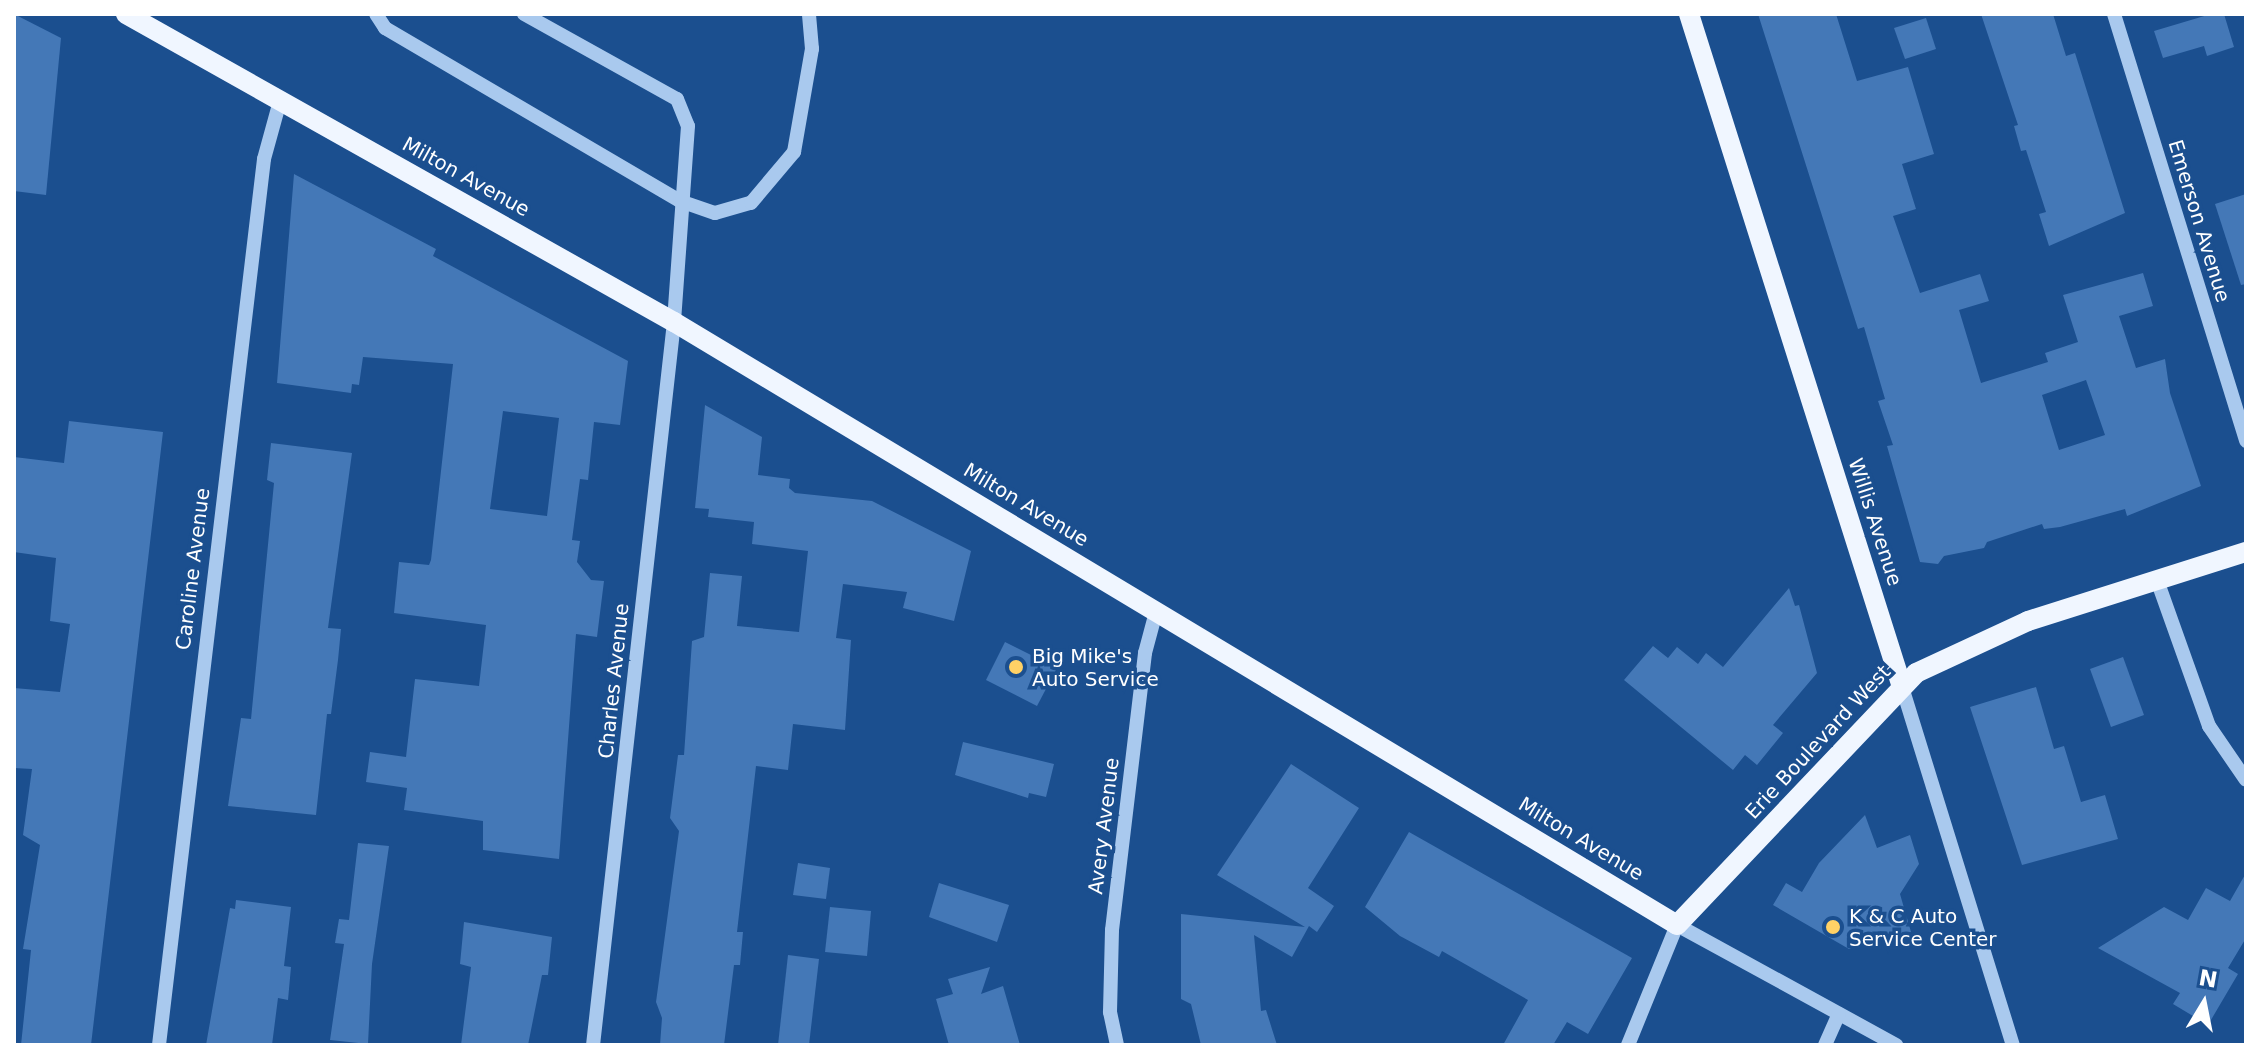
<!DOCTYPE html>
<html>
<head>
<meta charset="utf-8">
<style>
  body { margin:0 }
  #map { position:relative; width:2260px; height:1059px; overflow:hidden; background:#1b4f8f; font-family:"DejaVu Sans",sans-serif }
  div>[style] { position:absolute }
  [style*='--x'] { left:calc(var(--x)*1px); top:calc(var(--y)*1px); width:calc(var(--w)*1px); rotate:calc(var(--a)*1deg) }
  .building>* { inset:0; background:#4478b7 }
  .minor>* { height:14px; margin:-7px; padding:0 7px; transform-origin:7px; border-radius:7px; background:#a9c9ee }
  .major>* { height:20px; margin:-10px; padding:0 10px; transform-origin:10px; border-radius:10px; background:#f0f6ff }
  .dots>* { width:22px; height:22px; translate:-50% -50%; box-sizing:border-box; border:4px solid #1b4f8f; border-radius:50% }
  span { translate:-50% -50%; white-space:nowrap; text-align:center; line-height:1.15; -webkit-text-stroke:7px #1b4f8f; paint-order:stroke }
  .street-label { font-size:20px; color:#fff }
  .poi-label { font-size:20px; color:#fff }
  .left { translate:0 -50%; text-align:left }
  .frame { position:absolute; inset:0; border:16px solid #fff; pointer-events:none }
  .north { position:absolute; left:2164px; top:963px; width:80px; height:80px; -webkit-text-stroke:6px #1b4f8f; paint-order:stroke; rotate:10deg; font-size:22px; font-weight:700; line-height:32px; text-align:center; color:#fff }
  .north::after { content:''; display:block; margin:auto; width:28px; height:36px; background:#fff; clip-path:polygon(50% 0,100% 100%,50% 72%,0 100%) }
</style>
</head>
<body>
<div id="map">
  <div class="building">
    <i style="clip-path:polygon(14px 14px,61px 38px,46px 195px,14px 191px)"></i>
    <i style="clip-path:polygon(evenodd,1758px 14px,1836px 14px,1857px 81px,1908px 67px,1934px 154px,1902px 164px,1916px 209px,1893px 216px,1920px 293px,1980px 274px,1989px 301px,1959px 310px,1981px 383px,2048px 362px,2045px 353px,2078px 342px,2063px 295px,2143px 273px,2153px 306px,2119px 316px,2136px 368px,2165px 359px,2170px 393px,2201px 486px,2127px 516px,2125px 509px,2060px 527px,2044px 529px,2042px 524px,1987px 542px,1984px 548px,1944px 556px,1938px 564px,1920px 562px,1887px 446px,1893px 445px,1878px 401px,1885px 399px,1864px 327px,1858px 329px,1758px 14px,2086px 380px,2105px 435px,2059px 450px,2042px 395px,2086px 380px)"></i>
    <i style="clip-path:polygon(1981px 14px,2053px 14px,2066px 56px,2075px 53px,2125px 213px,2049px 246px,2039px 214px,2046px 212px,2026px 150px,2021px 151px,2014px 126px,2018px 125px)"></i>
    <i style="clip-path:polygon(2211px 14px,2224px 14px,2234px 47px,2207px 56px,2204px 46px,2163px 58px,2154px 31px)"></i>
    <i style="clip-path:polygon(1926px 18px,1936px 49px,1905px 59px,1894px 28px)"></i>
    <i style="clip-path:polygon(evenodd,294px 174px,436px 249px,433px 256px,628px 361px,620px 425px,594px 422px,588px 480px,580px 479px,572px 540px,580px 541px,577px 562px,591px 580px,604px 581px,597px 637px,576px 634px,559px 859px,483px 850px,483px 821px,404px 810px,407px 788px,366px 782px,370px 752px,406px 757px,415px 679px,479px 686px,486px 625px,394px 613px,399px 562px,429px 565px,431px 560px,453px 364px,363px 357px,359px 385px,352px 384px,351px 393px,277px 383px,294px 174px,503px 411px,559px 418px,547px 516px,490px 509px,503px 411px)"></i>
    <i style="clip-path:polygon(2246px 194px,2246px 284px,2241px 285px,2215px 204px)"></i>
    <i style="clip-path:polygon(705px 405px,762px 437px,758px 475px,790px 479px,789px 488px,795px 493px,872px 501px,971px 551px,954px 621px,903px 608px,907px 592px,843px 584px,836px 638px,851px 640px,845px 730px,793px 724px,788px 770px,756px 766px,737px 932px,743px 932px,740px 965px,734px 965px,724px 1045px,660px 1045px,662px 1018px,656px 1002px,679px 831px,670px 818px,678px 755px,684px 755px,692px 641px,704px 637px,710px 573px,742px 576px,737px 626px,799px 632px,808px 551px,752px 544px,754px 522px,708px 517px,709px 509px,695px 508px)"></i>
    <i style="clip-path:polygon(69px 421px,163px 432px,91px 1045px,21px 1045px,31px 950px,23px 949px,40px 845px,23px 835px,32px 769px,14px 768px,14px 688px,60px 692px,70px 624px,50px 621px,56px 558px,14px 552px,14px 457px,64px 463px)"></i>
    <i style="clip-path:polygon(271px 443px,352px 453px,328px 628px,341px 629px,338px 660px,331px 714px,327px 714px,316px 815px,228px 806px,241px 718px,251px 719px,274px 483px,267px 480px)"></i>
    <i style="clip-path:polygon(1789px 588px,1795px 606px,1799px 605px,1817px 673px,1773px 725px,1783px 733px,1757px 765px,1745px 755px,1733px 770px,1624px 680px,1653px 646px,1668px 658px,1677px 647px,1698px 664px,1706px 653px,1723px 667px)"></i>
    <i style="clip-path:polygon(1005px 642px,1057px 668px,1037px 706px,986px 680px)"></i>
    <i style="clip-path:polygon(2123px 657px,2144px 715px,2111px 727px,2090px 669px)"></i>
    <i style="clip-path:polygon(2036px 687px,2054px 749px,2064px 746px,2081px 802px,2105px 795px,2118px 839px,2022px 865px,1970px 707px)"></i>
    <i style="clip-path:polygon(963px 742px,1054px 764px,1046px 797px,1029px 793px,1028px 798px,955px 775px)"></i>
    <i style="clip-path:polygon(1291px 764px,1359px 808px,1308px 888px,1334px 906px,1317px 932px,1309px 926px,1292px 957px,1254px 935px,1261px 1011px,1266px 1010px,1277px 1045px,1201px 1045px,1191px 1004px,1181px 999px,1181px 914px,1305px 927px,1217px 875px)"></i>
    <i style="clip-path:polygon(1865px 815px,1877px 848px,1910px 835px,1919px 864px,1900px 894px,1911px 932px,1849px 949px,1773px 905px,1786px 883px,1802px 892px,1819px 863px)"></i>
    <i style="clip-path:polygon(1409px 832px,1632px 958px,1588px 1034px,1567px 1022px,1553px 1045px,1503px 1045px,1528px 1000px,1442px 951px,1439px 957px,1400px 936px,1365px 907px)"></i>
    <i style="clip-path:polygon(358px 843px,389px 846px,372px 964px,368px 1044px,330px 1040px,344px 944px,335px 943px,339px 919px,349px 920px)"></i>
    <i style="clip-path:polygon(798px 863px,830px 868px,826px 899px,793px 895px)"></i>
    <i style="clip-path:polygon(2246px 873px,2246px 938px,2228px 968px,2238px 974px,2208px 1025px,2173px 1004px,2180px 993px,2098px 948px,2164px 907px,2188px 920px,2206px 888px,2230px 901px)"></i>
    <i style="clip-path:polygon(939px 883px,1009px 905px,997px 942px,929px 917px)"></i>
    <i style="clip-path:polygon(236px 900px,291px 907px,284px 966px,291px 967px,288px 1000px,278px 998px,272px 1045px,206px 1045px,230px 908px,235px 909px)"></i>
    <i style="clip-path:polygon(830px 907px,871px 911px,867px 956px,825px 952px)"></i>
    <i style="clip-path:polygon(464px 922px,552px 937px,548px 975px,542px 975px,528px 1045px,461px 1045px,471px 967px,460px 964px)"></i>
    <i style="clip-path:polygon(788px 955px,819px 959px,809px 1045px,778px 1045px)"></i>
    <i style="clip-path:polygon(990px 967px,981px 994px,1003px 986px,1020px 1045px,949px 1045px,936px 999px,953px 994px,948px 979px)"></i>
  </div>
  <div class="minor">
    <i style="--x:376;--y:14;--w:17;--a:57"></i>
    <i style="--x:385;--y:28;--w:342;--a:30.4"></i>
    <i style="--x:680;--y:201;--w:37;--a:19"></i>
    <i style="--x:715;--y:213;--w:37;--a:-16"></i>
    <i style="--x:751;--y:203;--w:67;--a:-49.9"></i>
    <i style="--x:794;--y:152;--w:105;--a:-80.1"></i>
    <i style="--x:812;--y:49;--w:35;--a:-95"></i>
    <i style="--x:524;--y:14;--w:175;--a:29.1"></i>
    <i style="--x:677;--y:99;--w:29;--a:68"></i>
    <i style="--x:688;--y:126;--w:196;--a:94.1"></i>
    <i style="--x:674;--y:322;--w:728;--a:96.39"></i>
    <i style="--x:2114;--y:14;--w:447;--a:72.8"></i>
    <i style="--x:2157;--y:580;--w:155;--a:70.4"></i>
    <i style="--x:2209;--y:726;--w:65;--a:55.6"></i>
    <i style="--x:1902;--y:687;--w:375;--a:72.8"></i>
    <i style="--x:159;--y:1045;--w:892;--a:-83.24"></i>
    <i style="--x:264;--y:159;--w:60;--a:-74.6"></i>
    <i style="--x:1117;--y:1045;--w:34;--a:-102"></i>
    <i style="--x:1110;--y:1012;--w:82;--a:-88.6"></i>
    <i style="--x:1112;--y:930;--w:279;--a:-83.2"></i>
    <i style="--x:1145;--y:653;--w:42;--a:-75"></i>
    <i style="--x:1628;--y:1045;--w:130;--a:-67.8"></i>
    <i style="--x:1677;--y:925;--w:250;--a:28.7"></i>
    <i style="--x:1825;--y:1045;--w:34;--a:-66"></i>
  </div>
  <div class="major">
    <i style="--x:126;--y:14;--w:629;--a:29.34"></i>
    <i style="--x:674;--y:322;--w:1170;--a:31.01"></i>
    <i style="--x:1677;--y:925;--w:347;--a:-46.5"></i>
    <i style="--x:1916;--y:673;--w:123;--a:-24.9"></i>
    <i style="--x:2028;--y:621;--w:229;--a:-17.6"></i>
    <i style="--x:1689;--y:14;--w:706;--a:72.44"></i>
  </div>
  <div class="dots">
    <i style="left:1016px;top:667px;background:#ffd166"></i>
    <i style="left:1833px;top:927px;background:#ffd166"></i>
  </div>
  <div class="street-label">
    <span style="left:466px;top:177px;rotate:29deg">Milton Avenue</span>
    <span style="left:2199px;top:221px;rotate:73deg">Emerson Avenue</span>
    <span style="left:1026px;top:505px;rotate:31deg">Milton Avenue</span>
    <span style="left:1875px;top:522px;rotate:72deg">Willis Avenue</span>
    <span style="left:193px;top:569px;rotate:-83deg">Caroline Avenue</span>
    <span style="left:614px;top:681px;rotate:-84deg">Charles Avenue</span>
    <span style="left:1818px;top:742px;rotate:-47deg">Erie Boulevard West</span>
    <span style="left:1104px;top:826px;rotate:-83deg">Avery Avenue</span>
    <span style="left:1581px;top:839px;rotate:31deg">Milton Avenue</span>
  </div>
  <div class="poi-label">
    <span class="left" style="left:1032px;top:668px">Big Mike's<br>Auto Service</span>
    <span class="left" style="left:1849px;top:928px">K &amp; C Auto<br>Service Center</span>
  </div>
  <div class="frame"></div>
  <div class="north">N</div>
</div>
</body>
</html>
